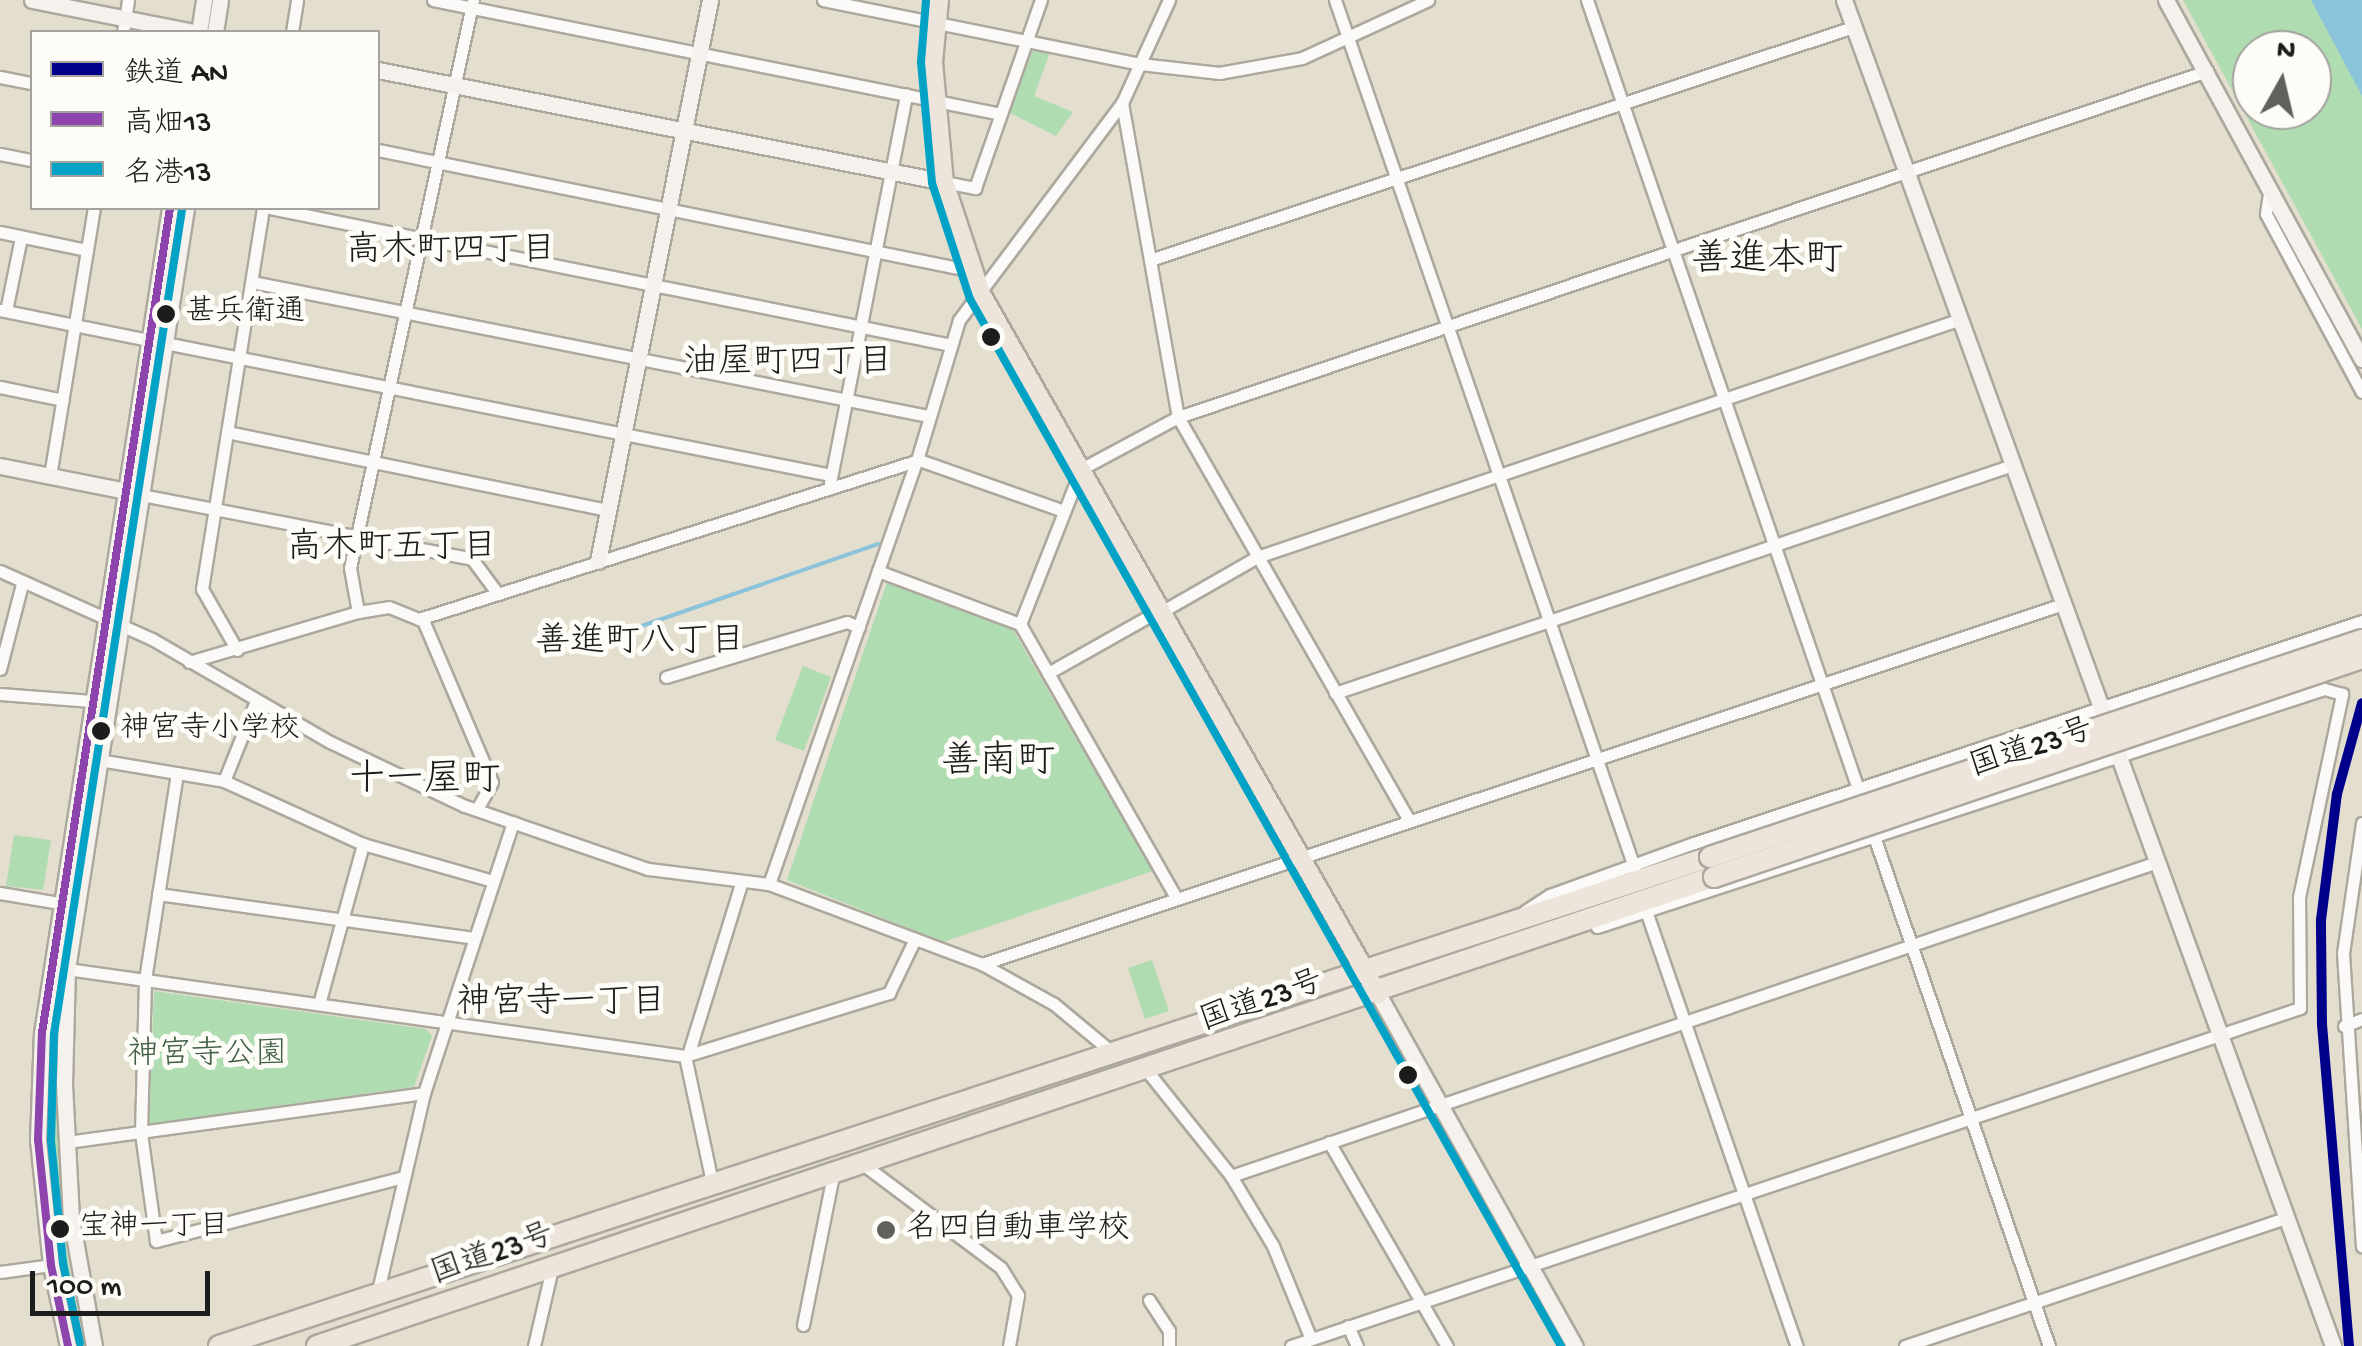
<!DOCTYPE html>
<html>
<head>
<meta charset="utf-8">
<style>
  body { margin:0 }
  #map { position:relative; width:2362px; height:1346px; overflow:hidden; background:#e4dece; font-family:"Gochi Hand","Klee One",sans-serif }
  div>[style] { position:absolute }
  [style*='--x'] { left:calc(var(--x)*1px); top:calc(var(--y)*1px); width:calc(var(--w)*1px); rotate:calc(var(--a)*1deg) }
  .green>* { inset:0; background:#b0dcb2 }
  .water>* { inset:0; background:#8bc3db }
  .stream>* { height:4px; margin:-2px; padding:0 2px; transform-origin:2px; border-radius:2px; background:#8bc3db }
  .roads { filter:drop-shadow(2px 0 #aca89e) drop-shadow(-2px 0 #aca89e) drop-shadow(0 2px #aca89e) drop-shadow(0 -2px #aca89e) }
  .street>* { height:11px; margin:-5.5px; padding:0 5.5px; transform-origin:5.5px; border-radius:5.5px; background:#fbfaf8 }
  .secondary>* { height:15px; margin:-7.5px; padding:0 7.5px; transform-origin:7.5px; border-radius:7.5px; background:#f5f2ed }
  .primary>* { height:18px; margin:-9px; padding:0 9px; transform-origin:9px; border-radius:9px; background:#ede5dc }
  .highway>* { height:20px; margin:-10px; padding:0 10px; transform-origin:10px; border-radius:10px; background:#ede5dc }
  .bridges { filter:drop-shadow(2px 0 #aca89e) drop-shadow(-2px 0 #aca89e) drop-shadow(0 2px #aca89e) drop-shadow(0 -2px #aca89e) }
  .highway-bridge>* { height:20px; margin:-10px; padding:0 10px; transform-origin:10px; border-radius:10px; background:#ede5dc }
  .bus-1>* { height:8px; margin:-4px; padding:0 4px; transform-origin:4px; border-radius:4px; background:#8e44ad }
  .bus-2>* { height:8px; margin:-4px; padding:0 4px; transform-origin:4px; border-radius:4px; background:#01a2c5 }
  .rail-1>* { height:10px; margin:-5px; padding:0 5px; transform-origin:5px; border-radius:5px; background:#00008b }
  .dots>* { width:28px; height:28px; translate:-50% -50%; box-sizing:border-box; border:5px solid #fdfcf7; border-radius:50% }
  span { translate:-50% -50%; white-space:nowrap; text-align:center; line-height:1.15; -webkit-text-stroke:10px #fdfcf7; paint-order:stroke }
  .bus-label { font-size:30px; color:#1c1c1c }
  .left { translate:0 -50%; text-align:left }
  .street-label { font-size:32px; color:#1c1c1c }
  .park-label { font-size:32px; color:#415e49 }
  .poi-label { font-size:32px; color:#1c1c1c }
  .neighbourhood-label { font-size:35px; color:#1c1c1c }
  .quarter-label { font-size:38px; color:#1c1c1c }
  .legend { position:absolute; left:30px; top:30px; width:350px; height:180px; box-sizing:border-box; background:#fdfcf7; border:2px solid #a3a29f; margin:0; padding:12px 18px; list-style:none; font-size:30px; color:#1c1c1c }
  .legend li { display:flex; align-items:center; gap:20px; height:50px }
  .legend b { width:50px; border:2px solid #a3a29f }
  .north { position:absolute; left:2232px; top:30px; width:100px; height:100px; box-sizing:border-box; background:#fdfcf7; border:2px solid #a3a29f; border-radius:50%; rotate:8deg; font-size:28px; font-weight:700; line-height:40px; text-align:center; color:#1c1c1c }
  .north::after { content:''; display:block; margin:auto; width:35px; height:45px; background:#62605a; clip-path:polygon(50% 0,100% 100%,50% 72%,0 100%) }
  .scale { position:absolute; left:30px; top:1271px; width:180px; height:45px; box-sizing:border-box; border:5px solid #1c1c1c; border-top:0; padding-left:12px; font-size:30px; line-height:35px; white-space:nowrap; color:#1c1c1c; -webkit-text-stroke:8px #fdfcf7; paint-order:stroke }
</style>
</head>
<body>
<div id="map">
  <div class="green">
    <i style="clip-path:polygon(evenodd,2183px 0,2362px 0,2362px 329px,2183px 0,2252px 50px,2312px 50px,2312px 110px,2252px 110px,2252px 50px)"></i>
    <i style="clip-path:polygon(1033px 49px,1050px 53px,1034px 96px,1073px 112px,1056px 136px,1008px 112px)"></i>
    <i style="clip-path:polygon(887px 582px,1013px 630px,1153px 871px,943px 942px,787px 880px)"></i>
    <i style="clip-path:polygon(803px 666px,831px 677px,804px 751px,775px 740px)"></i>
    <i style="clip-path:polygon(94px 731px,59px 1052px,63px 1230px,83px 1344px,74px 1346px,53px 1243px,44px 1071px)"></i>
    <i style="clip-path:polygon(14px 835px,51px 840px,43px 890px,6px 886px)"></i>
    <i style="clip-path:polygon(1152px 960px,1169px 1011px,1145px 1019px,1128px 968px)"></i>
    <i style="clip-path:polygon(154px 991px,426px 1029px,432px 1036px,414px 1087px,149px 1124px)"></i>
  </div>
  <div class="water">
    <i style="clip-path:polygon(2311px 0,2362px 0,2362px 96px)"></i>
  </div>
  <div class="stream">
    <i style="--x:627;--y:631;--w:266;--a:-19.1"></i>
  </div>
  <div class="roads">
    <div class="street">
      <i style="--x:433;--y:0;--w:579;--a:11.35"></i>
      <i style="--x:823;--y:0;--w:323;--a:11.4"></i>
      <i style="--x:1140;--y:64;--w:80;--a:6.5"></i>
      <i style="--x:1219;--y:73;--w:84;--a:-10.2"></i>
      <i style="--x:1302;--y:58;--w:139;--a:-24.7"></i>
      <i style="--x:1335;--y:0;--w:920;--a:70.97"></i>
      <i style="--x:1587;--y:0;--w:834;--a:71.04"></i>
      <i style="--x:123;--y:32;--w:32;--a:-81"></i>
      <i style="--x:292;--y:32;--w:32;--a:-81"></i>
      <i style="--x:0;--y:77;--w:33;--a:11"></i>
      <i style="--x:1122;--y:103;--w:319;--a:79.9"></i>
      <i style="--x:1178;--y:417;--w:465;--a:60.2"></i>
      <i style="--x:378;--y:150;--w:606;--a:11.51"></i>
      <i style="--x:0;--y:154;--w:33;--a:11"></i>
      <i style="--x:944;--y:182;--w:32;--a:11"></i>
      <i style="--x:975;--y:188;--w:199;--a:-70.7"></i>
      <i style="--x:2269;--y:194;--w:20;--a:99"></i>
      <i style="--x:2266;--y:214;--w:202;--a:61.7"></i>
      <i style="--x:270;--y:208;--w:695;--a:11.37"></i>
      <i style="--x:0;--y:232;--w:89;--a:11.7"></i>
      <i style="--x:1150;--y:260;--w:741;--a:-18.34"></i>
      <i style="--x:252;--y:282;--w:689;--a:11.21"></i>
      <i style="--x:0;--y:310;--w:152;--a:11.4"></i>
      <i style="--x:6;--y:311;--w:76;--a:-78.5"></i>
      <i style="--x:165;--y:343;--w:679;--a:11.21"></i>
      <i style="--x:0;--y:387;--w:64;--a:11.7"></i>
      <i style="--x:227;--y:432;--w:389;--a:11.6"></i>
      <i style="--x:50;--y:476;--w:272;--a:-80.7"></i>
      <i style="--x:830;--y:483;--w:396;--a:-78.9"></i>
      <i style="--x:141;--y:495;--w:337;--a:10.9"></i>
      <i style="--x:472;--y:559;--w:44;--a:53.4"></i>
      <i style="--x:0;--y:571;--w:167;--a:24.1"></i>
      <i style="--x:152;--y:639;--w:206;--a:30.1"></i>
      <i style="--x:330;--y:742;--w:149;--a:25.4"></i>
      <i style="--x:465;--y:806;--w:194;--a:19"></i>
      <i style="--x:648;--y:869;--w:122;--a:7.1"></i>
      <i style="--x:769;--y:884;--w:228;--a:20.6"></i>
      <i style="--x:982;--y:964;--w:82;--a:29.1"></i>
      <i style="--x:1054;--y:1004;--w:77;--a:39.7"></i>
      <i style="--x:878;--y:571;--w:152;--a:20.5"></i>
      <i style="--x:1020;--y:624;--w:315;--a:60.3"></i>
      <i style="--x:358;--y:612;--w:45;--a:-100.3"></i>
      <i style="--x:350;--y:568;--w:581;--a:-77.78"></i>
      <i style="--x:1161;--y:612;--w:111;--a:-29.8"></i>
      <i style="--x:1257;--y:557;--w:743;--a:-18.68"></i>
      <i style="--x:422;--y:618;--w:178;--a:66.9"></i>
      <i style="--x:492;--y:782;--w:31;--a:119"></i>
      <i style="--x:1020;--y:624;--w:167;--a:-68.5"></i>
      <i style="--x:1081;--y:469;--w:110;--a:-28.2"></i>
      <i style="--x:1178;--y:417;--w:1086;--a:-18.59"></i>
      <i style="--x:237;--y:650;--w:70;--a:-119.8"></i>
      <i style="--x:202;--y:589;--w:386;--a:-80.9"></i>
      <i style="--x:189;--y:662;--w:176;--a:-16.5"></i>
      <i style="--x:358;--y:612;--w:31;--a:-9"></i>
      <i style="--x:389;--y:607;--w:32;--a:22"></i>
      <i style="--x:419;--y:619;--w:525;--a:-17.64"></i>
      <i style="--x:919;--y:460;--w:151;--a:19.4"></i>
      <i style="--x:0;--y:669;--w:88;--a:-75.5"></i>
      <i style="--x:1048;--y:673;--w:129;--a:-29.4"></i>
      <i style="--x:666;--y:677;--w:189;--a:-16.9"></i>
      <i style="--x:847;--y:622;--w:13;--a:23"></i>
      <i style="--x:1335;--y:693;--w:715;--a:-18.59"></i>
      <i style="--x:0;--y:694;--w:92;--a:4.4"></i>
      <i style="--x:99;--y:760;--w:127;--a:9.5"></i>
      <i style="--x:224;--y:781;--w:153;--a:24.4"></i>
      <i style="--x:363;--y:844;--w:135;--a:15.9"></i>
      <i style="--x:177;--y:773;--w:209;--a:98.8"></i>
      <i style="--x:145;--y:980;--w:153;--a:91.5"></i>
      <i style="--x:141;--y:1133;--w:109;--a:82.1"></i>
      <i style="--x:156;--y:1241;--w:256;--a:-14.5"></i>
      <i style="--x:224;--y:781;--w:86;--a:-68.2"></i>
      <i style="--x:2362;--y:823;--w:131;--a:98.3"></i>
      <i style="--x:2343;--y:953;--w:294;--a:86.3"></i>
      <i style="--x:1875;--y:839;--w:536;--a:71.06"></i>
      <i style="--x:769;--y:884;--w:449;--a:-70.8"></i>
      <i style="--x:917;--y:460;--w:146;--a:-73.3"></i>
      <i style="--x:959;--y:320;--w:271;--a:-53.1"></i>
      <i style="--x:1122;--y:103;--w:113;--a:-65.5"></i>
      <i style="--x:0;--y:893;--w:61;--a:9.5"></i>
      <i style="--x:158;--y:894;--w:319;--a:7.9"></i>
      <i style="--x:1525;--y:911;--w:30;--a:-33"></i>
      <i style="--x:1550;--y:895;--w:153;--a:-19.9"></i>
      <i style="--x:1694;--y:843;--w:704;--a:-18.38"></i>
      <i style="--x:1646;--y:911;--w:460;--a:70.9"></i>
      <i style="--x:982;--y:964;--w:1139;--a:-18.42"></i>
      <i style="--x:67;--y:969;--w:624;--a:8.01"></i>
      <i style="--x:685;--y:1056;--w:214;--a:-17.2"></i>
      <i style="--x:889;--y:993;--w:60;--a:-64.3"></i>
      <i style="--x:319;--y:1004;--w:166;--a:-74.6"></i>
      <i style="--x:2344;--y:1026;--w:19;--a:-21"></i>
      <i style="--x:688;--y:1055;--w:182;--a:-72.8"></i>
      <i style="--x:685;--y:1056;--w:129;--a:77.9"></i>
      <i style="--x:1148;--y:1072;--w:133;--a:51.4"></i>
      <i style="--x:1231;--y:1176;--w:82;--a:59"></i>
      <i style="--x:1273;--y:1246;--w:100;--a:67.8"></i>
      <i style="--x:67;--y:1142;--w:360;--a:-7.8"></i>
      <i style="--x:1329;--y:1142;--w:236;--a:60"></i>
      <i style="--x:864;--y:1165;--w:171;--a:36.9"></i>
      <i style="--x:1001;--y:1268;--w:32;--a:58"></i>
      <i style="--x:1018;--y:1295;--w:52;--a:100"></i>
      <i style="--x:1231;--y:1176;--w:978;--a:-18.73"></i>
      <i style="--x:0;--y:1272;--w:51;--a:-7.8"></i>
      <i style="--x:377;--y:1295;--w:207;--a:-76.9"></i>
      <i style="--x:424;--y:1093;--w:285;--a:-71.8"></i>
      <i style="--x:1149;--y:1300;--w:37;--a:57"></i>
      <i style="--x:1169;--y:1331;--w:15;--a:90"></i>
      <i style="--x:803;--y:1325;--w:153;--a:-78.7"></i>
      <i style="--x:1348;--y:1326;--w:22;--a:66"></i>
      <i style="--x:534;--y:1346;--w:80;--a:-77"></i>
      <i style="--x:1291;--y:1346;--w:1064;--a:-18.52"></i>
      <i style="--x:2300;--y:1008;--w:111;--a:-90.5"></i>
      <i style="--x:2299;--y:897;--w:208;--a:-78"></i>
      <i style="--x:2342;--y:694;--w:19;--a:-164"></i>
      <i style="--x:2324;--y:689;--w:765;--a:161.87"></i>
      <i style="--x:1905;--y:1346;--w:402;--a:-18.6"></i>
    </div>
    <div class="secondary">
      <i style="--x:32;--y:0;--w:164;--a:11.2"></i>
      <i style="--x:1844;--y:0;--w:1432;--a:70.03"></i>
      <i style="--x:2166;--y:0;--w:409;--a:61.4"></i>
      <i style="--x:199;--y:32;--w:32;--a:-81"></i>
      <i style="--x:215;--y:32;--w:32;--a:-81"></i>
      <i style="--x:378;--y:70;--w:577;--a:11.19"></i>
      <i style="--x:0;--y:466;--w:128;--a:11.2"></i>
      <i style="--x:598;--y:561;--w:572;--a:-78.71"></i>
      <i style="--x:1378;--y:994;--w:403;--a:60.8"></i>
      <i style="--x:68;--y:1346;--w:83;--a:-101.9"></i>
      <i style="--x:51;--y:1265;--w:126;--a:-95.9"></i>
      <i style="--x:38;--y:1140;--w:107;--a:-87.9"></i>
      <i style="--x:42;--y:1033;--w:835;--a:-81.18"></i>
      <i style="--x:94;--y:1346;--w:130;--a:-100.2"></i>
      <i style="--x:71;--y:1218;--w:134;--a:-93"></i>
      <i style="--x:64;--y:1084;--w:115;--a:-88.5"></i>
      <i style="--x:67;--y:969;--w:770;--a:-81.11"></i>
    </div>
    <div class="primary">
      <i style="--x:939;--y:0;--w:62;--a:95.5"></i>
      <i style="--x:933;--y:62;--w:121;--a:84.8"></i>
      <i style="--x:944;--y:182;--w:118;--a:71.7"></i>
      <i style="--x:981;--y:294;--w:805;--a:60.44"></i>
    </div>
    <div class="highway">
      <i style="--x:219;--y:1346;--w:1569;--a:-18.16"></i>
      <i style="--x:317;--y:1346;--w:1474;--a:-18.56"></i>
    </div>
  </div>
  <div class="bridges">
    <div class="highway-bridge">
      <i style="--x:1710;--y:857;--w:687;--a:-18.41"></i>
      <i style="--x:1714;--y:877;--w:684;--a:-18.67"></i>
    </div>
  </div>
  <div class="bus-1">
    <i style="--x:68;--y:1346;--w:83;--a:-101.9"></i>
    <i style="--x:51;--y:1265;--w:126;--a:-95.9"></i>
    <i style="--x:38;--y:1140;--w:107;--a:-87.9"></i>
    <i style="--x:42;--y:1033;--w:835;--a:-81.18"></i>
  </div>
  <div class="bus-2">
    <i style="--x:926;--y:0;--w:62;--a:94.6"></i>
    <i style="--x:921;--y:62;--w:121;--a:84.8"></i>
    <i style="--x:932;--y:183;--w:122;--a:71.9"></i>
    <i style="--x:970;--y:299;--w:1202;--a:60.56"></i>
    <i style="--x:80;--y:1343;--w:82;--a:-102"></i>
    <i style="--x:63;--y:1263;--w:124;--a:-95.6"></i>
    <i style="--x:51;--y:1140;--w:106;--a:-88.4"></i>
    <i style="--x:54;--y:1034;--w:834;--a:-81.17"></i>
  </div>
  <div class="rail-1">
    <i style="--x:2349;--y:1346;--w:323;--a:-94.8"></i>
    <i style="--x:2322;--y:1024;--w:104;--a:-90.6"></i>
    <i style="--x:2321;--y:920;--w:127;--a:-82.8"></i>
    <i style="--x:2337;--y:794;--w:94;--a:-74.6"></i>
  </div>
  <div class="dots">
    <i style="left:166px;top:314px;background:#1c1c1c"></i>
    <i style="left:991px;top:337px;background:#1c1c1c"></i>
    <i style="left:101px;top:731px;background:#1c1c1c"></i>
    <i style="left:1408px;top:1075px;background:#1c1c1c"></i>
    <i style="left:60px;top:1229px;background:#1c1c1c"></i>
    <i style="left:886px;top:1230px;background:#62605a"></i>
  </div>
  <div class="bus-label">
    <span class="left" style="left:185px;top:314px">甚兵衛通</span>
    <span class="left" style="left:120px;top:731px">神宮寺小学校</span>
    <span class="left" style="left:79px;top:1229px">宝神一丁目</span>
  </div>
  <div class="street-label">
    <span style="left:2032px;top:750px;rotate:-18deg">国道23号</span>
    <span style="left:1262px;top:1003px;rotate:-19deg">国道23号</span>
    <span style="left:493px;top:1256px;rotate:-19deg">国道23号</span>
  </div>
  <div class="park-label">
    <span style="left:207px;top:1056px">神宮寺公園</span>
  </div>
  <div class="poi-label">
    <span class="left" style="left:906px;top:1230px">名四自動車学校</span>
  </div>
  <div class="neighbourhood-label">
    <span style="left:451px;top:253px">高木町四丁目</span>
    <span style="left:788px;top:365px">油屋町四丁目</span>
    <span style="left:392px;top:550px">高木町五丁目</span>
    <span style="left:640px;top:644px">善進町八丁目</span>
    <span style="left:561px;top:1005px">神宮寺一丁目</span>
  </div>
  <div class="quarter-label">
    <span style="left:1767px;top:263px">善進本町</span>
    <span style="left:998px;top:765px">善南町</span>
    <span style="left:424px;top:783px">十一屋町</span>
  </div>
  <ul class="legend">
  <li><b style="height:12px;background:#00008b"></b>鉄道 AN</li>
  <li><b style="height:12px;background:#8e44ad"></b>高畑13</li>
  <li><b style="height:12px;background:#01a2c5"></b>名港13</li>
  </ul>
  <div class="north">N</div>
  <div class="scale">100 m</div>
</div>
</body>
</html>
